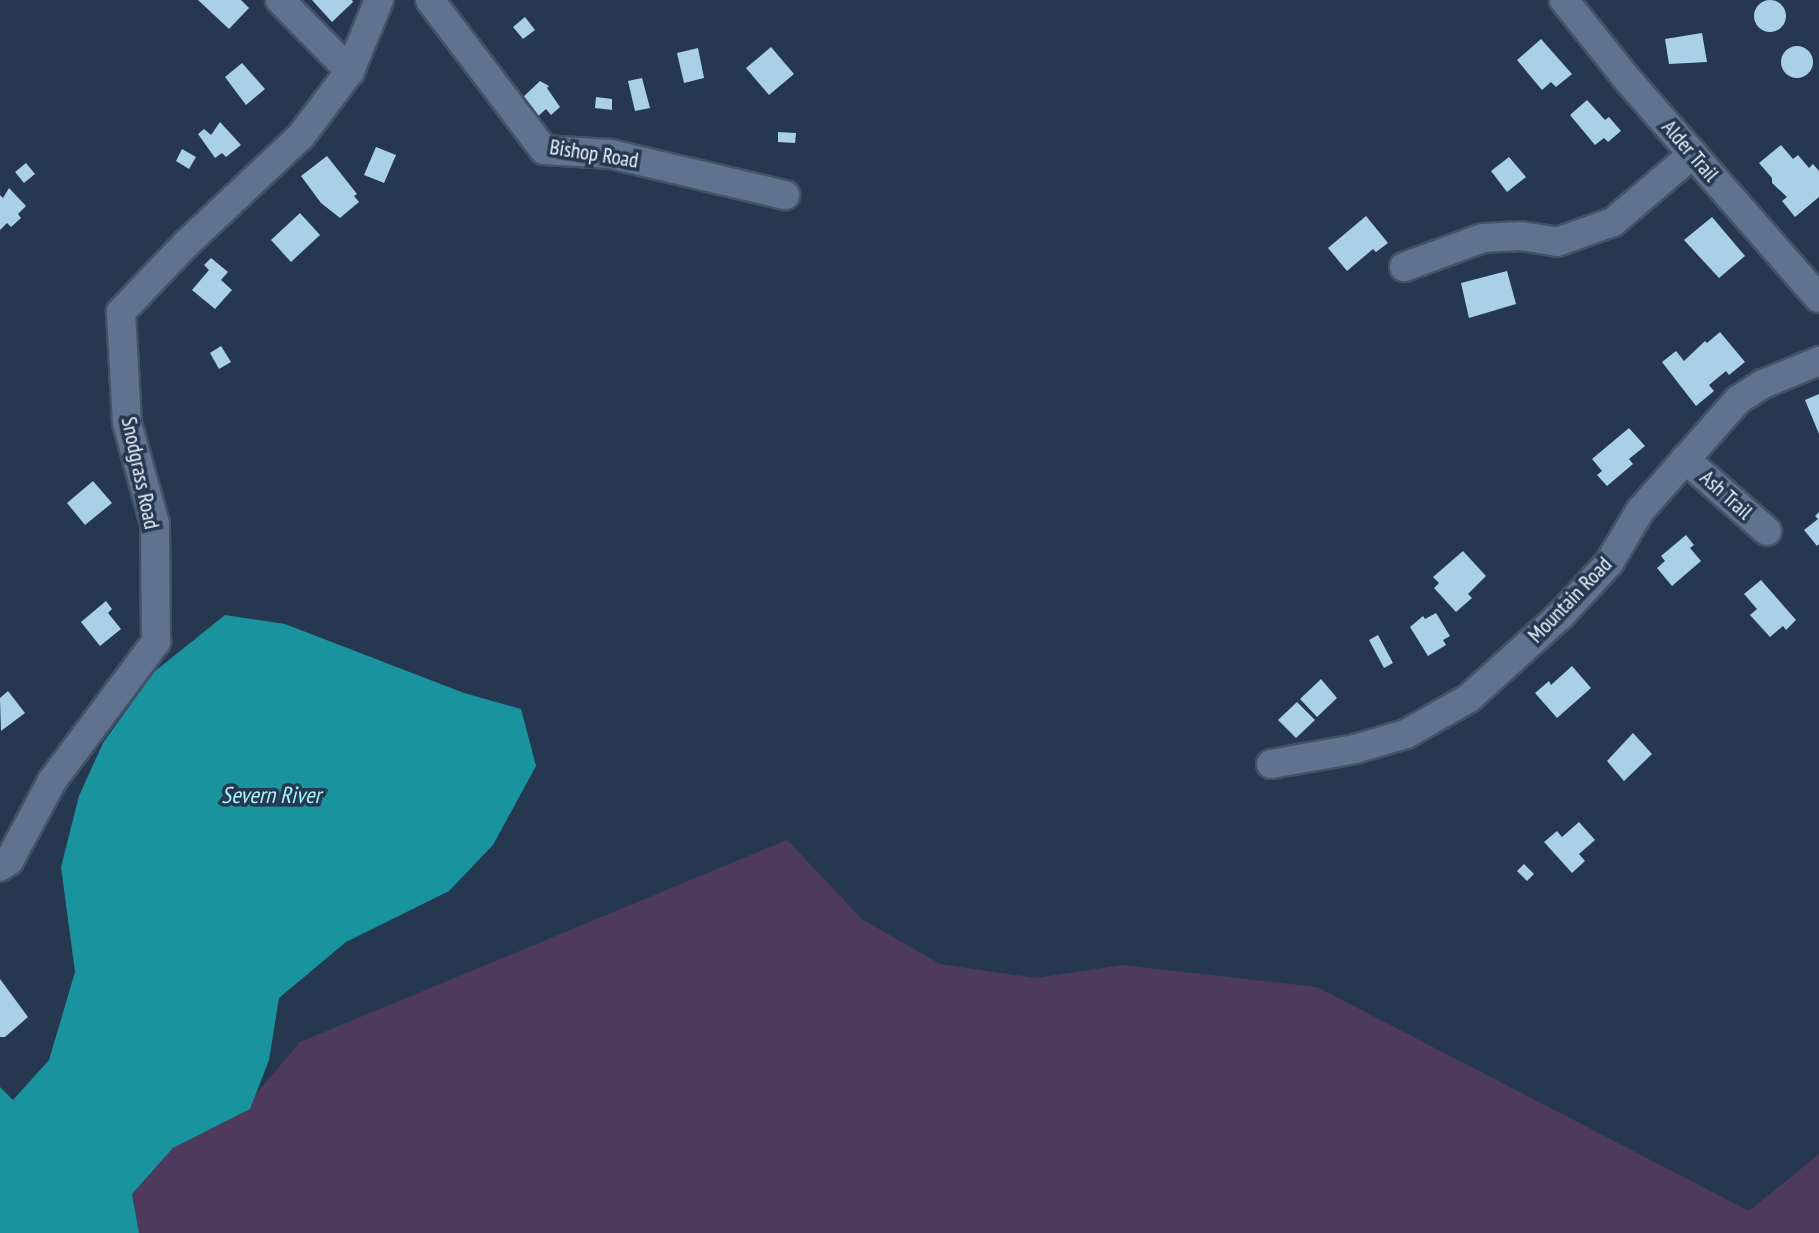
<!DOCTYPE html>
<html>
<head>
<meta charset="utf-8">
<style>
  body { margin:0 }
  #map { position:relative; width:1819px; height:1233px; overflow:hidden; background:#263850; font-family:"PT Sans Narrow",sans-serif }
  div>[style] { position:absolute }
  [style*='--x'] { left:calc(var(--x)*1px); top:calc(var(--y)*1px); width:calc(var(--w)*1px); rotate:calc(var(--a)*1deg) }
  .green>* { inset:0; background:#4d3a5c }
  .water>* { inset:0; background:#19939d }
  .building>* { inset:0; background:#a9d0e4 }
  .round { border-radius:50% }
  .roads { filter:drop-shadow(2px 0 #445265) drop-shadow(-2px 0 #445265) drop-shadow(0 2px #445265) drop-shadow(0 -2px #445265) }
  .minor>* { height:28px; margin:-14px; padding:0 14px; transform-origin:14px; border-radius:14px; background:#5f738f }
  span { translate:-50% -50%; white-space:nowrap; text-align:center; line-height:1.15; -webkit-text-stroke:7px #263850; paint-order:stroke }
  .street-label { font-size:21px; color:#edf4fd }
  .water-label { font-size:23px; color:#a6f4fb; font-style:italic }
</style>
</head>
<body>
<div id="map">
  <div class="green">
    <i style="clip-path:polygon(787px 840px,862px 919px,940px 964px,1036px 978px,1122px 965px,1317px 987px,1749px 1211px,1819px 1154px,1819px 1233px,139px 1233px,132px 1194px,174px 1147px,250px 1109px,256px 1094px,300px 1042px)"></i>
  </div>
  <div class="water">
    <i style="clip-path:polygon(225px 615px,285px 624px,464px 693px,521px 709px,536px 766px,493px 845px,449px 891px,346px 942px,279px 998px,269px 1060px,250px 1109px,173px 1148px,132px 1194px,139px 1233px,0 1233px,0 1087px,13px 1100px,49px 1060px,75px 972px,61px 867px,79px 796px,103px 743px,154px 672px)"></i>
  </div>
  <div class="building">
    <i style="clip-path:polygon(198px 0,241px 0,249px 8px,229px 29px)"></i>
    <i style="clip-path:polygon(312px 0,352px 0,353px 2px,332px 22px)"></i>
    <i class="round" style="left:1754px;top:0;width:32px;height:32px"></i>
    <i style="clip-path:polygon(525px 17px,535px 30px,523px 39px,513px 27px)"></i>
    <i style="clip-path:polygon(1702px 33px,1707px 62px,1669px 64px,1665px 39px)"></i>
    <i style="clip-path:polygon(1541px 39px,1572px 74px,1556px 87px,1551px 82px,1542px 90px,1517px 60px)"></i>
    <i class="round" style="left:1781px;top:46px;width:32px;height:32px"></i>
    <i style="clip-path:polygon(771px 47px,794px 74px,769px 95px,746px 68px)"></i>
    <i style="clip-path:polygon(698px 48px,704px 78px,684px 83px,677px 53px)"></i>
    <i style="clip-path:polygon(242px 63px,265px 89px,246px 105px,225px 77px)"></i>
    <i style="clip-path:polygon(642px 78px,650px 108px,635px 111px,628px 81px)"></i>
    <i style="clip-path:polygon(540px 81px,549px 86px,547px 88px,560px 107px,551px 115px,546px 109px,535px 119px,520px 100px)"></i>
    <i style="clip-path:polygon(596px 97px,612px 99px,612px 110px,595px 108px)"></i>
    <i style="clip-path:polygon(1587px 100px,1605px 120px,1609px 117px,1621px 131px,1608px 142px,1604px 138px,1595px 145px,1570px 115px)"></i>
    <i style="clip-path:polygon(220px 122px,241px 145px,226px 157px,222px 153px,215px 158px,198px 134px,204px 129px,211px 135px)"></i>
    <i style="clip-path:polygon(778px 132px,796px 133px,795px 143px,778px 142px)"></i>
    <i style="clip-path:polygon(1781px 145px,1793px 159px,1798px 155px,1809px 168px,1813px 164px,1819px 171px,1819px 197px,1795px 217px,1782px 201px,1787px 197px,1772px 183px,1772px 178px,1759px 163px)"></i>
    <i style="clip-path:polygon(376px 147px,396px 155px,384px 183px,364px 175px)"></i>
    <i style="clip-path:polygon(182px 149px,196px 157px,189px 169px,176px 161px)"></i>
    <i style="clip-path:polygon(327px 156px,357px 194px,354px 196px,359px 202px,340px 218px,321px 203px,301px 176px)"></i>
    <i style="clip-path:polygon(1509px 157px,1526px 177px,1507px 192px,1491px 171px)"></i>
    <i style="clip-path:polygon(26px 163px,35px 174px,24px 183px,15px 172px)"></i>
    <i style="clip-path:polygon(9px 188px,26px 206px,18px 214px,21px 218px,11px 227px,7px 223px,0 230px,0 195px,3px 198px)"></i>
    <i style="clip-path:polygon(300px 213px,320px 235px,291px 262px,271px 240px)"></i>
    <i style="clip-path:polygon(1366px 216px,1388px 243px,1376px 252px,1373px 249px,1347px 271px,1328px 248px)"></i>
    <i style="clip-path:polygon(1712px 217px,1745px 256px,1719px 278px,1684px 240px)"></i>
    <i style="clip-path:polygon(211px 258px,228px 272px,221px 280px,232px 290px,215px 309px,192px 290px,209px 270px,204px 265px)"></i>
    <i style="clip-path:polygon(1507px 271px,1516px 304px,1469px 318px,1461px 283px)"></i>
    <i style="clip-path:polygon(1720px 332px,1745px 362px,1729px 375px,1726px 371px,1709px 385px,1714px 391px,1696px 406px,1662px 362px,1676px 351px,1684px 361px,1705px 341px,1707px 343px)"></i>
    <i style="clip-path:polygon(221px 346px,231px 362px,219px 369px,210px 353px)"></i>
    <i style="clip-path:polygon(1819px 394px,1819px 434px,1805px 400px)"></i>
    <i style="clip-path:polygon(1629px 428px,1645px 446px,1629px 459px,1633px 464px,1607px 486px,1597px 475px,1602px 471px,1592px 459px)"></i>
    <i style="clip-path:polygon(93px 481px,112px 503px,85px 525px,67px 503px)"></i>
    <i style="clip-path:polygon(1819px 512px,1819px 544px,1817px 546px,1804px 530px,1818px 519px,1815px 516px)"></i>
    <i style="clip-path:polygon(1686px 535px,1694px 545px,1690px 548px,1701px 561px,1672px 586px,1657px 568px,1665px 561px,1661px 556px)"></i>
    <i style="clip-path:polygon(1463px 551px,1486px 576px,1468px 594px,1472px 598px,1456px 612px,1434px 588px,1439px 583px,1433px 577px)"></i>
    <i style="clip-path:polygon(1761px 580px,1796px 620px,1786px 630px,1783px 626px,1770px 637px,1750px 615px,1757px 609px,1744px 594px)"></i>
    <i style="clip-path:polygon(106px 601px,112px 609px,108px 613px,121px 629px,100px 646px,81px 622px)"></i>
    <i style="clip-path:polygon(1436px 613px,1450px 636px,1443px 640px,1446px 645px,1428px 656px,1410px 627px,1423px 616px,1425px 619px)"></i>
    <i style="clip-path:polygon(1378px 635px,1393px 663px,1384px 668px,1369px 640px)"></i>
    <i style="clip-path:polygon(1572px 666px,1591px 688px,1557px 718px,1535px 693px,1549px 681px,1551px 685px)"></i>
    <i style="clip-path:polygon(1321px 679px,1337px 698px,1317px 717px,1300px 699px)"></i>
    <i style="clip-path:polygon(8px 691px,25px 713px,1px 731px,0 698px)"></i>
    <i style="clip-path:polygon(1297px 702px,1315px 720px,1296px 738px,1278px 720px)"></i>
    <i style="clip-path:polygon(1633px 733px,1652px 754px,1624px 781px,1607px 761px)"></i>
    <i style="clip-path:polygon(1579px 822px,1595px 840px,1579px 854px,1585px 861px,1572px 873px,1544px 842px,1557px 831px,1562px 837px)"></i>
    <i style="clip-path:polygon(1524px 864px,1534px 874px,1527px 881px,1517px 871px)"></i>
    <i style="clip-path:polygon(0 979px,28px 1017px,5px 1037px,0 1037px)"></i>
  </div>
  <div class="roads">
    <div class="minor">
      <i style="--x:280;--y:0;--w:100;--a:45.4"></i>
      <i style="--x:430;--y:0;--w:188;--a:52.8"></i>
      <i style="--x:544;--y:150;--w:67;--a:3.4"></i>
      <i style="--x:611;--y:154;--w:179;--a:13.3"></i>
      <i style="--x:1564;--y:0;--w:101;--a:51.4"></i>
      <i style="--x:1627;--y:79;--w:291;--a:48.8"></i>
      <i style="--x:1404;--y:267;--w:84;--a:-20.2"></i>
      <i style="--x:1483;--y:238;--w:38;--a:-3"></i>
      <i style="--x:1521;--y:236;--w:36;--a:9"></i>
      <i style="--x:1557;--y:242;--w:59;--a:-19.7"></i>
      <i style="--x:1613;--y:222;--w:105;--a:-40.4"></i>
      <i style="--x:1685;--y:459;--w:109;--a:41.3"></i>
      <i style="--x:1271;--y:764;--w:85;--a:-10.1"></i>
      <i style="--x:1355;--y:749;--w:53;--a:-16.4"></i>
      <i style="--x:1406;--y:734;--w:73;--a:-29.7"></i>
      <i style="--x:1469;--y:698;--w:124;--a:-42.1"></i>
      <i style="--x:1561;--y:615;--w:71;--a:-47.3"></i>
      <i style="--x:1609;--y:563;--w:61;--a:-59.2"></i>
      <i style="--x:1640;--y:511;--w:148;--a:-48.6"></i>
      <i style="--x:1738;--y:400;--w:30;--a:-33"></i>
      <i style="--x:1763;--y:384;--w:61;--a:-22.3"></i>
      <i style="--x:0;--y:867;--w:11;--a:-34"></i>
      <i style="--x:9;--y:861;--w:91;--a:-61.7"></i>
      <i style="--x:52;--y:781;--w:174;--a:-53.2"></i>
      <i style="--x:156;--y:642;--w:118;--a:-90.5"></i>
      <i style="--x:155;--y:524;--w:105;--a:-105.5"></i>
      <i style="--x:127;--y:423;--w:111;--a:-93.1"></i>
      <i style="--x:121;--y:312;--w:95;--a:-46.3"></i>
      <i style="--x:187;--y:243;--w:156;--a:-43.2"></i>
      <i style="--x:301;--y:136;--w:81;--a:-53"></i>
      <i style="--x:350;--y:71;--w:77;--a:-67.8"></i>
    </div>
  </div>
  <div class="street-label">
    <span style="left:1690px;top:151px;rotate:49deg">Alder Trail</span>
    <span style="left:594px;top:154px;rotate:9deg">Bishop Road</span>
    <span style="left:140px;top:473px;rotate:78deg">Snodgrass Road</span>
    <span style="left:1726px;top:495px;rotate:42deg">Ash Trail</span>
    <span style="left:1570px;top:600px;rotate:-46deg">Mountain Road</span>
  </div>
  <div class="water-label">
    <span style="left:271px;top:795px">Severn River</span>
  </div>
</div>
</body>
</html>
